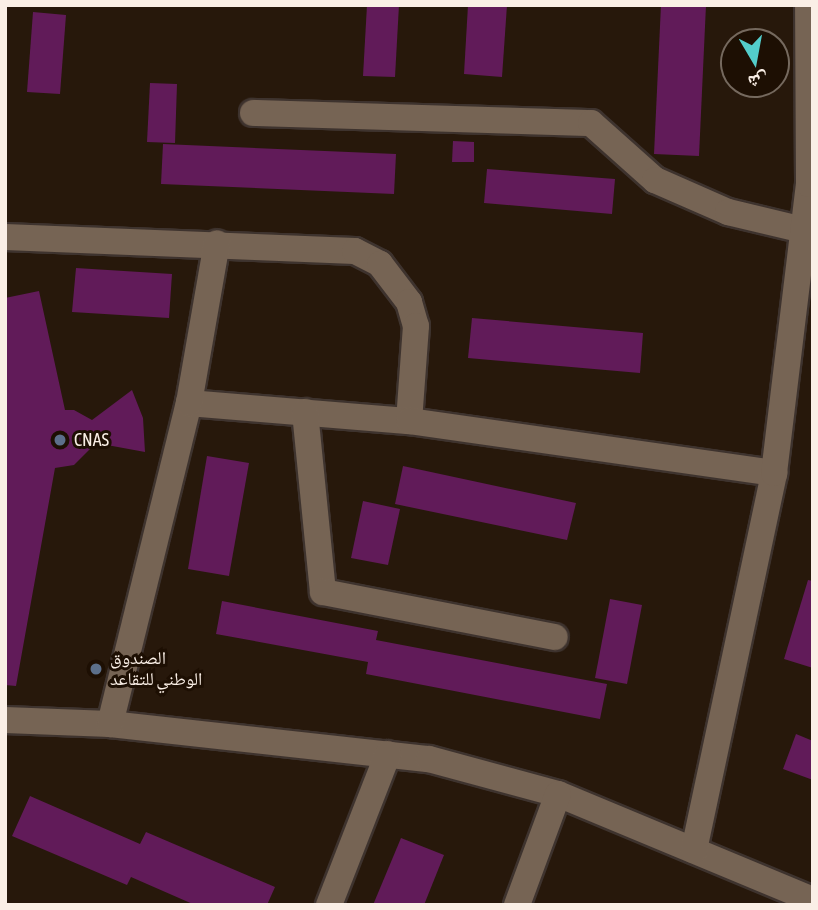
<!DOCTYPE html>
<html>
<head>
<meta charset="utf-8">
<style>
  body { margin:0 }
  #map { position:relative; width:818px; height:910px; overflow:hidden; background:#27180b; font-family:"Asap Condensed","Noto Naskh Arabic",sans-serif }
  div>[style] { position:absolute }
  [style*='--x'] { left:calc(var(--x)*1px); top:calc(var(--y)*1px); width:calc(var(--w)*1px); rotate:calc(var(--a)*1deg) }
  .building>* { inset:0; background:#611b59 }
  .roads { filter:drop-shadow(2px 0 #3e332e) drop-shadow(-2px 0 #3e332e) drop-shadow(0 2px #3e332e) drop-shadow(0 -2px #3e332e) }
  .minor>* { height:26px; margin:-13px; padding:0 13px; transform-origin:13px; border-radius:13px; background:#766454 }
  .dots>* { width:19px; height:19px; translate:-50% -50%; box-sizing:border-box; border:4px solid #1d0f03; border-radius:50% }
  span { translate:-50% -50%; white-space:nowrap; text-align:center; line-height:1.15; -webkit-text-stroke:6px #1d0f03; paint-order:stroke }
  .poi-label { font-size:18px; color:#faefe6 }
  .left { translate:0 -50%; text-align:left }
  .frame { position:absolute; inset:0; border:7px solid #faefe6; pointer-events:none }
  .north { position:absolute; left:720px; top:28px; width:70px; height:70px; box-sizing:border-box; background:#1d0f03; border:2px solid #75695e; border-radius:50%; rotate:170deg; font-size:19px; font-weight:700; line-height:28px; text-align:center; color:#faefe6 }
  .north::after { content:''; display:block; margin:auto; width:24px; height:32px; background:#53cdcb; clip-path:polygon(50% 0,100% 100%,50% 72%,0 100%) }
</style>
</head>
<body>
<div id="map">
  <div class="building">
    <i style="clip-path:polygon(367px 5px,399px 5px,395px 77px,363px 76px)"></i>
    <i style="clip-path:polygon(468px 5px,507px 5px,502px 77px,464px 74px)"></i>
    <i style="clip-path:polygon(661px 5px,706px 5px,699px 156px,654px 154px)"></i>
    <i style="clip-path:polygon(33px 12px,66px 15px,60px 94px,27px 92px)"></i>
    <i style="clip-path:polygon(150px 83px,177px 84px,175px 143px,147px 142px)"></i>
    <i style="clip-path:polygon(453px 141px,474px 142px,474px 162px,452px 162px)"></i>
    <i style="clip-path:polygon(163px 144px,396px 154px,394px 194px,161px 184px)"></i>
    <i style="clip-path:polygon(487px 169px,615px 179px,612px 214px,484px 203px)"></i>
    <i style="clip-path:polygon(76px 268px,172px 274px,169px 318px,72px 312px)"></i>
    <i style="clip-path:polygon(39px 291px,65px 410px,74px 410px,92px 420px,132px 390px,143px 418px,145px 452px,96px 443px,74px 465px,55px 468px,16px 686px,5px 685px,5px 298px)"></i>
    <i style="clip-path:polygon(472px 318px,643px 333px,640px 373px,468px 358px)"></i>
    <i style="clip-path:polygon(207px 456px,249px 463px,229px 576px,188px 569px)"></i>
    <i style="clip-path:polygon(403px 466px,576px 503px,567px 540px,395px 504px)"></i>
    <i style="clip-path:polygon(363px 501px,400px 509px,388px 565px,351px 558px)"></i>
    <i style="clip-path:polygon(808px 580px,813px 581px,813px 668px,784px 659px)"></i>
    <i style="clip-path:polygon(610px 599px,642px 605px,627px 684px,595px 678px)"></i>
    <i style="clip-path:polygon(222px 601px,378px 631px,376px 640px,607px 684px,600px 719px,366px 674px,368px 662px,216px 634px)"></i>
    <i style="clip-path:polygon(796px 734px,813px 741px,813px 780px,783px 769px)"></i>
    <i style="clip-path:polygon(30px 796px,140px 844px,146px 832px,275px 887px,267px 905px,195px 905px,131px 877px,127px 885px,12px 836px)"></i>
    <i style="clip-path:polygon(401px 838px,444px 855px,424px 905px,373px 905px)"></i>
  </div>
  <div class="roads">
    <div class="minor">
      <i style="--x:253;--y:113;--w:338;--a:1.7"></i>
      <i style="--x:591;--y:123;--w:86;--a:41.7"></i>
      <i style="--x:655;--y:180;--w:80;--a:23.7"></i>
      <i style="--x:728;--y:212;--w:77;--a:13.5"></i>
      <i style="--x:5;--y:237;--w:350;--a:2.3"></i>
      <i style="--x:355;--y:251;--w:28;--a:27"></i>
      <i style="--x:380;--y:264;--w:48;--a:52.7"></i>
      <i style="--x:409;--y:302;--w:25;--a:74"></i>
      <i style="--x:416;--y:326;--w:95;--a:94.2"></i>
      <i style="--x:189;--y:403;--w:221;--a:4.7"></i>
      <i style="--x:409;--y:421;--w:369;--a:8.1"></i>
      <i style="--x:305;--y:412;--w:181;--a:84.3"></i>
      <i style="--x:323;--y:592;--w:236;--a:11"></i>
      <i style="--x:5;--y:720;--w:105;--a:2.2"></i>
      <i style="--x:110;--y:724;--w:321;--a:6.3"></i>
      <i style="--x:429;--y:759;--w:134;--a:15.2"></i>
      <i style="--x:558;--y:794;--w:276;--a:22.6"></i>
      <i style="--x:110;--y:724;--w:331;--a:-76.2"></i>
      <i style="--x:189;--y:403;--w:162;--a:-80.1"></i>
      <i style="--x:694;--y:850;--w:385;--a:-78"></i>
      <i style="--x:774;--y:473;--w:291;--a:-83.1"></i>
      <i style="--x:809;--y:184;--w:179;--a:-90.3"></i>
      <i style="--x:329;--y:905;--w:162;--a:-68.7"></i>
      <i style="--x:517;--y:905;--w:118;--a:-69.7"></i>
    </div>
  </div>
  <div class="dots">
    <i style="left:60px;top:440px;background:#5c6f8a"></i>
    <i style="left:96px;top:669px;background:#5c6f8a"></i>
  </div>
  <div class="poi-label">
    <span class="left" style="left:74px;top:440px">CNAS</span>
    <span class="left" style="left:110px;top:669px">الصندوق<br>الوطني للتقاعد</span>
  </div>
  <div class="frame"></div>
  <div class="north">ش</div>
</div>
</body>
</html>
